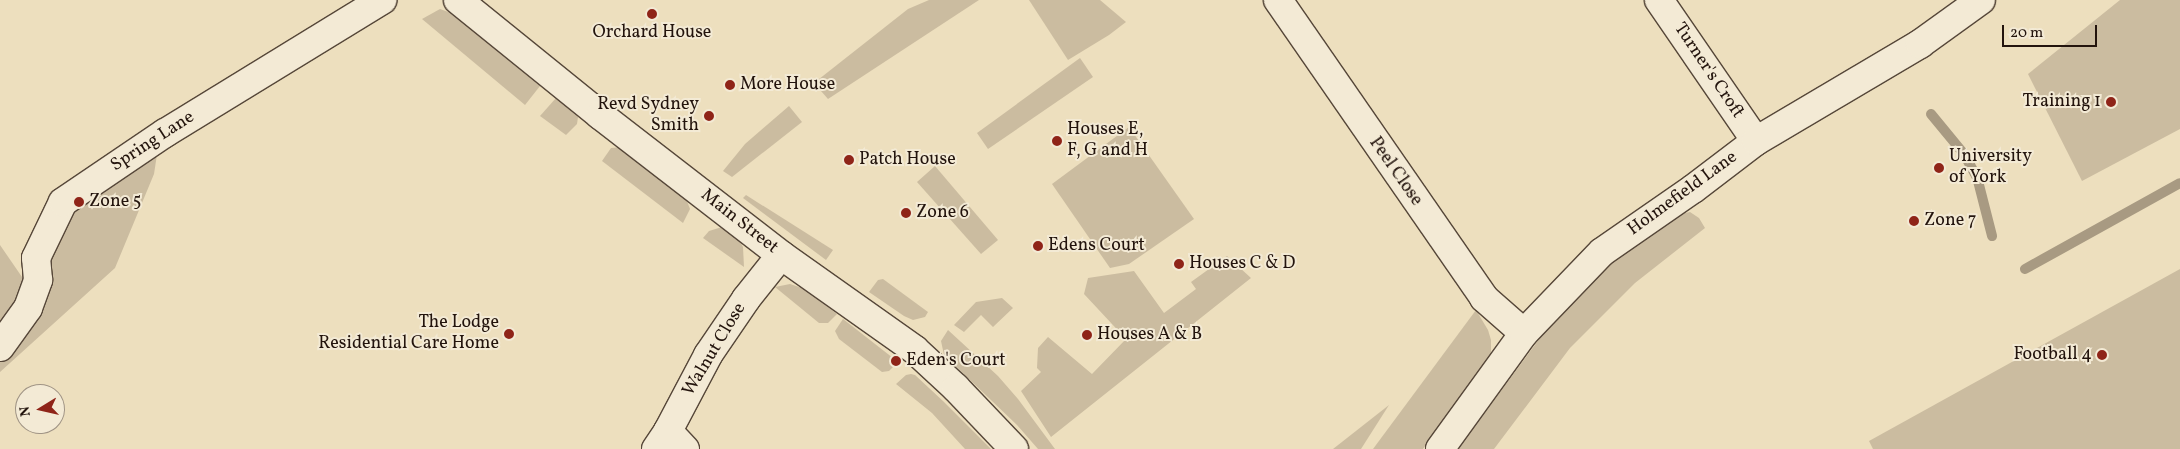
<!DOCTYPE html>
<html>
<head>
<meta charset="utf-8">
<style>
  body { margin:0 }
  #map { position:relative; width:2180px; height:449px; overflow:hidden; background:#eddfbe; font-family:Vollkorn,serif }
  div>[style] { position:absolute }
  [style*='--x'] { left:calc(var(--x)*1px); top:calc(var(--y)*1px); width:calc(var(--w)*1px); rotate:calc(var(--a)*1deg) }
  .green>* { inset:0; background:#cbbca0 }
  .stream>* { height:10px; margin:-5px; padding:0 5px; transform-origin:5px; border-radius:5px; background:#a89a82 }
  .roads { filter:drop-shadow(1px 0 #564739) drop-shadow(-1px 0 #564739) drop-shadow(0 1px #564739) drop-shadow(0 -1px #564739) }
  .minor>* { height:28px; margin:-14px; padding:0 14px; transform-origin:14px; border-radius:14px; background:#f3ead5 }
  .dots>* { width:14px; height:14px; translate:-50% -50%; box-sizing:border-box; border:2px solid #f3ead5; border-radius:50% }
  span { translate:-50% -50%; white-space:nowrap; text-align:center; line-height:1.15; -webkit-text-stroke:4px #f3ead5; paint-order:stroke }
  .poi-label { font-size:18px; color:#23140d }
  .left { translate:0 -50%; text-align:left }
  .right { translate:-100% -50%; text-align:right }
  .street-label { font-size:18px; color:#23140d }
  .north { position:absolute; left:15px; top:384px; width:50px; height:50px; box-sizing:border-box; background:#f3ead5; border:1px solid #a09485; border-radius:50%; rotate:261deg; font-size:14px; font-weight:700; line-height:20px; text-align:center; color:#23140d }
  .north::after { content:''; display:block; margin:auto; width:18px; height:22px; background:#8f2418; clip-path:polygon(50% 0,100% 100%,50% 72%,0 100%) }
  .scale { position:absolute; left:2002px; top:25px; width:95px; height:22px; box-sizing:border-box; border:2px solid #23140d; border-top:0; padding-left:6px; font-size:15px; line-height:18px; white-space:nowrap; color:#23140d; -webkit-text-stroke:4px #f3ead5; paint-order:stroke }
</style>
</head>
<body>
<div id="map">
  <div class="green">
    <i style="clip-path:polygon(929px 0,979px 0,828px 99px,814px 83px,908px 9px)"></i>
    <i style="clip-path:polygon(1029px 0,1100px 0,1126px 22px,1109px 35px,1068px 60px)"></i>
    <i style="clip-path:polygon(2120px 0,2180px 0,2180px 129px,2082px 181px,2028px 74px)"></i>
    <i style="clip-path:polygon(440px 9px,451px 13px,540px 86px,525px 105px,422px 19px)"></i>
    <i style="clip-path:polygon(1080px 58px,1093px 77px,988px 149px,977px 133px)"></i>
    <i style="clip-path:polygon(556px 98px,578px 117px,577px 124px,566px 135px,540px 116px)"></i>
    <i style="clip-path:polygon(789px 106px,802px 122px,732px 177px,723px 171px,745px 144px)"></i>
    <i style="clip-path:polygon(1129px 127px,1194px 219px,1129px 264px,1110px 268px,1052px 184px)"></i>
    <i style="clip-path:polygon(622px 147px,685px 196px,690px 209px,683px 223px,602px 161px,611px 148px)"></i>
    <i style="clip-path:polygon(158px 148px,154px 174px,115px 268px,0 372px,0 245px,22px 277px,44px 292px,54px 247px,69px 213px)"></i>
    <i style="clip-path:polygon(935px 166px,998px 240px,981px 254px,917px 182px)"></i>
    <i style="clip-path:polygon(746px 195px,833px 250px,826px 260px,743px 198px)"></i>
    <i style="clip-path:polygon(1690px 212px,1699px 218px,1705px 228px,1635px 283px,1570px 348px,1494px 449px,1458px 449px,1557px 315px,1598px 275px,1634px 245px,1680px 214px)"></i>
    <i style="clip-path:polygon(722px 227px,739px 240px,743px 247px,744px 267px,703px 238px,709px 231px)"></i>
    <i style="clip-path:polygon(1227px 256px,1251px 278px,1051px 437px,1021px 391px,1041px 372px,1037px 368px,1038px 348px,1048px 337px,1092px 374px,1126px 339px,1084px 294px,1088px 278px,1134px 271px,1164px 313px,1196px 289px,1191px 282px)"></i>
    <i style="clip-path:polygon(2180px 269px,2180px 449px,1873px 449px,1869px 441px)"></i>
    <i style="clip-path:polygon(883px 279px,928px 312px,925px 317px,913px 320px,904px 316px,869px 292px,878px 280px)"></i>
    <i style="clip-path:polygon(790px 284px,805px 289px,837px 314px,828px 323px,819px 323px,775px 287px)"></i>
    <i style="clip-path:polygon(1002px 298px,1013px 308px,993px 327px,981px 315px,964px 332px,954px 325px,976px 302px)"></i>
    <i style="clip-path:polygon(1476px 310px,1488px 330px,1491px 340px,1491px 352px,1487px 363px,1423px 449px,1373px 449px)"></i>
    <i style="clip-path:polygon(843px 319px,893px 358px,894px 366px,889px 371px,882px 372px,839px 339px,835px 331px)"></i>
    <i style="clip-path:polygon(948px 330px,998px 376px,1018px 399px,1055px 449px,1038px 449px,1017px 425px,944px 355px,941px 341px)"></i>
    <i style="clip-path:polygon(911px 374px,915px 375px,943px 401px,991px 449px,965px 449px,932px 413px,896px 384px,906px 375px)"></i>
    <i style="clip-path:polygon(1389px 405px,1361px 449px,1333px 449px)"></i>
  </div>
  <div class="stream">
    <i style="--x:1931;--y:114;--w:52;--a:50.5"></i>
    <i style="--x:1964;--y:154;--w:26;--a:61"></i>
    <i style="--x:1977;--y:177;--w:61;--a:75.7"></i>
    <i style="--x:2025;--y:269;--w:177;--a:-29"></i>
  </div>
  <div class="roads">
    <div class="minor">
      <i style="--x:458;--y:0;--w:183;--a:39"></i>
      <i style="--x:600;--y:115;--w:229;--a:37.7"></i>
      <i style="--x:781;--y:255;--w:164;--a:35.3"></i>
      <i style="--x:915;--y:350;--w:56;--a:42.8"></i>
      <i style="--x:956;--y:388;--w:84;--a:46.4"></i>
      <i style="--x:1278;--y:0;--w:362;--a:55.3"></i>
      <i style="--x:1484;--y:298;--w:53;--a:41.2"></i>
      <i style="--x:1659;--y:0;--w:171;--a:55.5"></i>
      <i style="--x:0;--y:347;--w:48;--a:-54.3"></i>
      <i style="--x:28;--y:308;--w:30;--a:-70"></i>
      <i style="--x:38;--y:280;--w:22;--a:-95"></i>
      <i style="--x:36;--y:258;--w:62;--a:-64.3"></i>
      <i style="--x:63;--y:202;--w:123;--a:-34.1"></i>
      <i style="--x:165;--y:133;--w:255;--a:-31.5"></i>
      <i style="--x:668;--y:431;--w:25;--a:47"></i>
      <i style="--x:656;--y:449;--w:22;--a:-56"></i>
      <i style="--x:668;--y:431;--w:86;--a:-62.2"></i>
      <i style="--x:708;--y:355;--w:68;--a:-55.8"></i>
      <i style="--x:746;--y:299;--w:56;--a:-51.5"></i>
      <i style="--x:1440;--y:449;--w:143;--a:-54.1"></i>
      <i style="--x:1524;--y:333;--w:112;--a:-46.1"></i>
      <i style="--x:1602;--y:252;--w:111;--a:-34.7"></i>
      <i style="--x:1693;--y:189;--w:79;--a:-37.3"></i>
      <i style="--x:1756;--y:141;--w:191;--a:-30.6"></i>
      <i style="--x:1920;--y:44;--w:75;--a:-35.8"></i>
    </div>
  </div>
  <div class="dots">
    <i style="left:652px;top:14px;background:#8f2418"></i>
    <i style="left:730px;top:85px;background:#8f2418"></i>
    <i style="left:2111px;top:102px;background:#8f2418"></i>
    <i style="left:709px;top:116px;background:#8f2418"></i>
    <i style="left:1057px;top:141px;background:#8f2418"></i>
    <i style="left:849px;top:160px;background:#8f2418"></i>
    <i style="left:1939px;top:168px;background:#8f2418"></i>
    <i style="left:79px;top:202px;background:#8f2418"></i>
    <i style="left:906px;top:213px;background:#8f2418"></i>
    <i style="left:1914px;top:221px;background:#8f2418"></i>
    <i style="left:1038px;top:246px;background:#8f2418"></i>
    <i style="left:1179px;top:264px;background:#8f2418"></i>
    <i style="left:509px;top:334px;background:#8f2418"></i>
    <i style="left:1087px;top:335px;background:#8f2418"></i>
    <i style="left:2102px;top:355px;background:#8f2418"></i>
    <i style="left:896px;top:361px;background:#8f2418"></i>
  </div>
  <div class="poi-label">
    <span style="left:652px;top:33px">Orchard House</span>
    <span class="left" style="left:740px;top:85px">More House</span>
    <span class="right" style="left:2101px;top:102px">Training 1</span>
    <span class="right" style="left:699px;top:116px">Revd Sydney<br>Smith</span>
    <span class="left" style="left:1067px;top:141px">Houses E,<br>F, G and H</span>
    <span class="left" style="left:1949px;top:168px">University<br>of York</span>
    <span class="left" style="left:859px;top:160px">Patch House</span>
    <span class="left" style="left:89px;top:202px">Zone 5</span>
    <span class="left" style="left:916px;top:213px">Zone 6</span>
    <span class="left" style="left:1924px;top:221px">Zone 7</span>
    <span class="left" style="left:1048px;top:246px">Edens Court</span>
    <span class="left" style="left:1189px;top:264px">Houses C &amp; D</span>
    <span class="right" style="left:499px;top:334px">The Lodge<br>Residential Care Home</span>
    <span class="left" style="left:1097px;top:335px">Houses A &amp; B</span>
    <span class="right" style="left:2092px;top:355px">Football 4</span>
    <span class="left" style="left:906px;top:361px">Eden's Court</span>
  </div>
  <div class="street-label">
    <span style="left:1708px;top:71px;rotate:56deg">Turner's Croft</span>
    <span style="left:153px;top:142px;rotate:-33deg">Spring Lane</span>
    <span style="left:1395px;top:172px;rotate:55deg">Peel Close</span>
    <span style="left:1683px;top:194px;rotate:-36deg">Holmefield Lane</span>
    <span style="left:739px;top:222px;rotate:38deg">Main Street</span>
    <span style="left:715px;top:350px;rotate:-59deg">Walnut Close</span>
  </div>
  <div class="north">N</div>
  <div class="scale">20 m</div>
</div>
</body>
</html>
